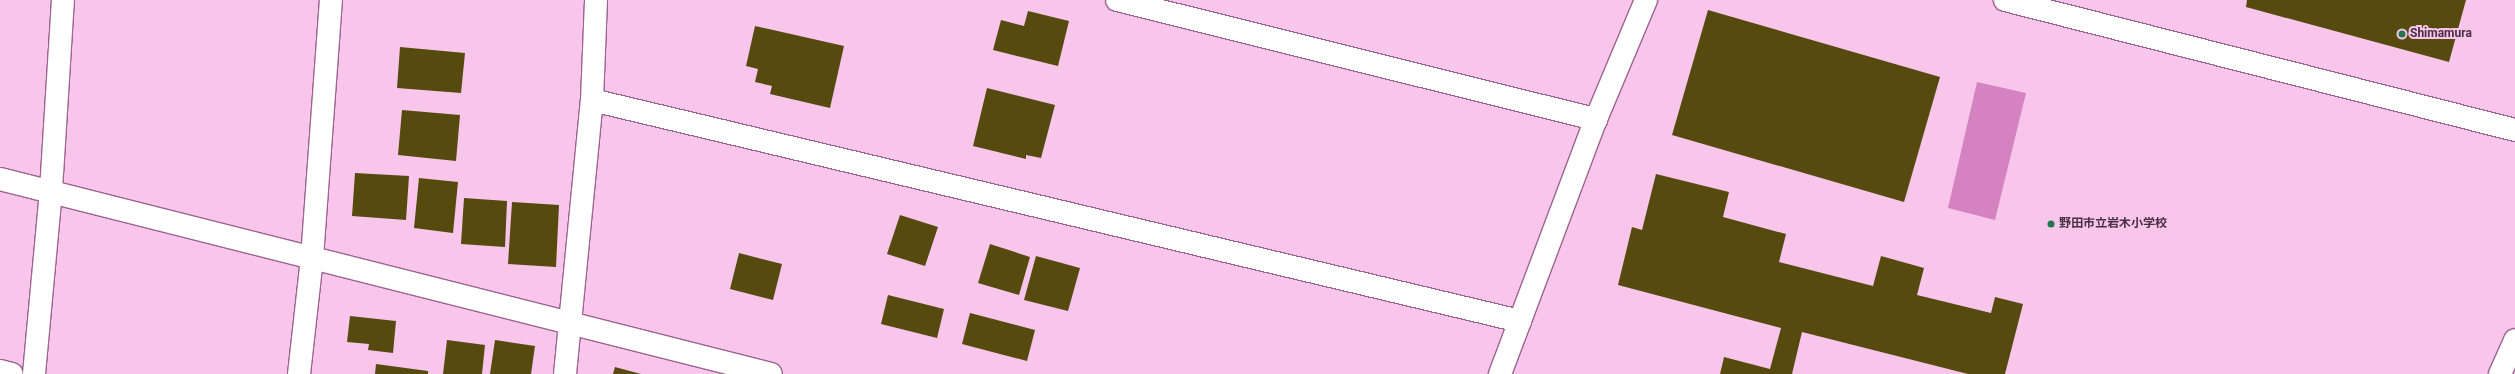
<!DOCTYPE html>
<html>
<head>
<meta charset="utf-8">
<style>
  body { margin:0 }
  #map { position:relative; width:2515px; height:374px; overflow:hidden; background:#f9c6eb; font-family:Roboto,"Noto Sans JP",sans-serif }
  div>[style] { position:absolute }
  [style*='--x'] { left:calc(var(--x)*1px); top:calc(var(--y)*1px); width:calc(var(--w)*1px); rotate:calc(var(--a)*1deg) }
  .water>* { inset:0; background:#d482c0 }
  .building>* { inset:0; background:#574a0f }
  .roads { filter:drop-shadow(1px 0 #9c638e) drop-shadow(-1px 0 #9c638e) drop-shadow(0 1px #9c638e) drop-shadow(0 -1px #9c638e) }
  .minor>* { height:22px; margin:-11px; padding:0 11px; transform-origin:11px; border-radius:11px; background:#fff }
  .tertiary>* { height:22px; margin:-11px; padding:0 11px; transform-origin:11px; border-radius:11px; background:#fff }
  .dots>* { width:11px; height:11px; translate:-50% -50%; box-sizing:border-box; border:2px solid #f9c6eb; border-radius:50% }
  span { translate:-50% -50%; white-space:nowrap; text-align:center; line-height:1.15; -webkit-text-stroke:4px #f9c6eb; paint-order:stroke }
  .poi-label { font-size:12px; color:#482f42; font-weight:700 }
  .left { translate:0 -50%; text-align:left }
</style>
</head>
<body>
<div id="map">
  <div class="water">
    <i style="clip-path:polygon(1977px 82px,2026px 93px,1995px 220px,1948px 208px)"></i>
  </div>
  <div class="building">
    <i style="clip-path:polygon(2247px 0,2466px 0,2449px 62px,2246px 7px)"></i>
    <i style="clip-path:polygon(1708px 10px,1940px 77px,1904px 202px,1672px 135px)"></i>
    <i style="clip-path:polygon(1028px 11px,1069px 21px,1058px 66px,993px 50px,1001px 20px,1024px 26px)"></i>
    <i style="clip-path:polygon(755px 26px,844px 46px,830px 108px,770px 94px,772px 86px,755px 82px,758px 69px,746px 66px)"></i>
    <i style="clip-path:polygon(400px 47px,465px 53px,461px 93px,397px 88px)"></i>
    <i style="clip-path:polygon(987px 88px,1055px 105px,1041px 158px,1026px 155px,1026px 159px,973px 146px)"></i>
    <i style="clip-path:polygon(402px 110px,460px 115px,456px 161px,398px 155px)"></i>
    <i style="clip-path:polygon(355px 173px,409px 176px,406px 220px,352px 216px)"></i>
    <i style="clip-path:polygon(1656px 174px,1729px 192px,1723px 217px,1786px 234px,1779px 262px,1873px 286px,1881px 256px,1924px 268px,1917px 295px,1991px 313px,1995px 297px,2023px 304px,2005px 374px,1968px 374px,1802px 332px,1792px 374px,1720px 374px,1724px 357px,1770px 369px,1781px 328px,1618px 285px,1632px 227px,1642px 230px)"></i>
    <i style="clip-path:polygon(419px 178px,458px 182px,453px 233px,414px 228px)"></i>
    <i style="clip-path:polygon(464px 198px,507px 201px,505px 247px,461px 244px)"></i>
    <i style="clip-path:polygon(512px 202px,559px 205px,556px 267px,508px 264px)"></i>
    <i style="clip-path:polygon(900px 215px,938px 227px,925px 266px,887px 254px)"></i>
    <i style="clip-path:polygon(990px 244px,1030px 257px,1019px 295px,978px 283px)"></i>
    <i style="clip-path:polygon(739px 253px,782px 264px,773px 300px,730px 289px)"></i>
    <i style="clip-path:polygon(1036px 256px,1080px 268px,1068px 311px,1024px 300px)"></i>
    <i style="clip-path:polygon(888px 295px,944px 309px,937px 338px,881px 324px)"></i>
    <i style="clip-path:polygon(970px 313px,1035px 330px,1027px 361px,962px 344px)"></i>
    <i style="clip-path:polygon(350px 316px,396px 321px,393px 353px,368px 350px,369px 344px,347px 342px)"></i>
    <i style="clip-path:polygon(447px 340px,485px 345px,482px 374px,443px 374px)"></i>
    <i style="clip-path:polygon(495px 340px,535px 346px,531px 374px,490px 374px)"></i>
    <i style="clip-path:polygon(376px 364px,428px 371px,428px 374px,375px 374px)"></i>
    <i style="clip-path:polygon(615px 367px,641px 374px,613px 374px)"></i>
  </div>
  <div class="roads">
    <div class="minor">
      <i style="--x:1117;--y:0;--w:494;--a:14"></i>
      <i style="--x:2005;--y:0;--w:526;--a:14.3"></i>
      <i style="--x:592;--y:100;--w:954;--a:13.4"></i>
      <i style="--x:0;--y:179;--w:795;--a:14.19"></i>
      <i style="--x:0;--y:371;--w:12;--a:14"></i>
      <i style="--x:34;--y:374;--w:185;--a:-84.7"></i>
      <i style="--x:51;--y:190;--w:190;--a:-86.4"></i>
      <i style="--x:565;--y:374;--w:275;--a:-84.4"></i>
      <i style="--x:592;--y:100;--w:100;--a:-87.7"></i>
      <i style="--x:1500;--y:374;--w:272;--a:-69.4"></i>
      <i style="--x:1596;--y:119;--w:129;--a:-67.2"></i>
      <i style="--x:2500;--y:374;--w:37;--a:-66"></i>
    </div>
    <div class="tertiary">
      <i style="--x:299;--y:374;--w:117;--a:-83.6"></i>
      <i style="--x:312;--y:258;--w:259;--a:-85.8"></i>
    </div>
  </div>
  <div class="dots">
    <i style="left:2402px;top:34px;background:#20774b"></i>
    <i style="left:2051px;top:224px;background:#20774b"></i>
  </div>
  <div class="poi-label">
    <span class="left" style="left:2410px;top:34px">Shimamura</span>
    <span class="left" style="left:2059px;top:224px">野田市立岩木小学校</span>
  </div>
</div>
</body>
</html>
